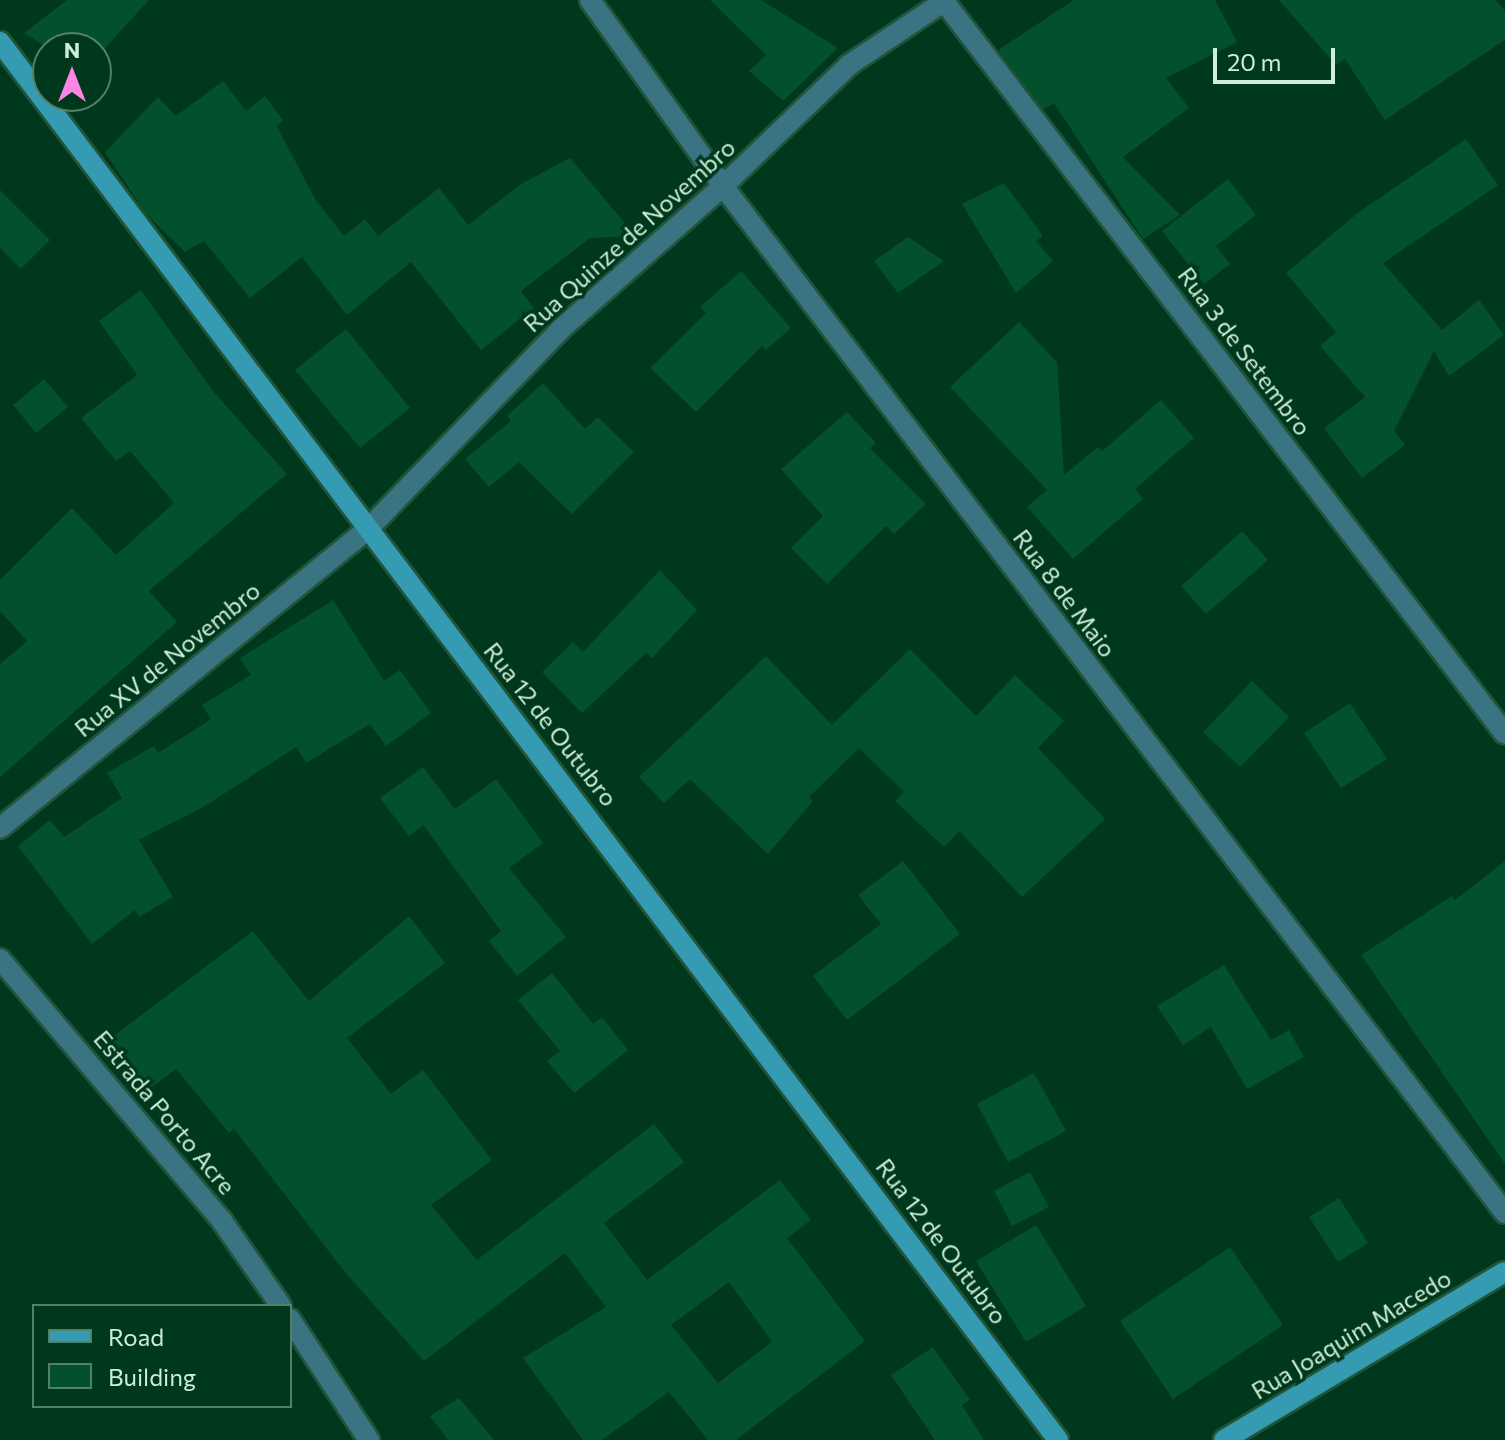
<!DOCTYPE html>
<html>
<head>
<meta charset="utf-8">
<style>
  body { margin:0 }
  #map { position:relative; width:1505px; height:1440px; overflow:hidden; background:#00381d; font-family:Commissioner,sans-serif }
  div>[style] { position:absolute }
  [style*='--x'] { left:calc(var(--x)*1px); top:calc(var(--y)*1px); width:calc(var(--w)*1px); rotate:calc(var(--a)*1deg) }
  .building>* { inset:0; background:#02502c }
  .roads { filter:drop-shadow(2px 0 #21553b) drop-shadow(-2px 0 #21553b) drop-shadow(0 2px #21553b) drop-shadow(0 -2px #21553b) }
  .street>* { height:20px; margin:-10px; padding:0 10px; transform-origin:10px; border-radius:10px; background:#3a7482 }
  .secondary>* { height:20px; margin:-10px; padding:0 10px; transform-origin:10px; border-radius:10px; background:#359bb2 }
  span { translate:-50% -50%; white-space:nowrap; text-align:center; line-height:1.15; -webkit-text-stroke:7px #00381d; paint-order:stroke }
  .street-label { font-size:24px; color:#cdeed8 }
  .legend { position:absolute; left:32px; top:1304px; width:260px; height:104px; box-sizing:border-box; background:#00381d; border:2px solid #528168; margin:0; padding:10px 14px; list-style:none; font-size:24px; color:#cdeed8 }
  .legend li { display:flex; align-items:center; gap:16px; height:40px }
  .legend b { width:40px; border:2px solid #528168 }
  .north { position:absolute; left:32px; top:32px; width:80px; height:80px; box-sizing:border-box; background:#00381d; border:2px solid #528168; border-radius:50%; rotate:0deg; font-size:22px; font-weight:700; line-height:32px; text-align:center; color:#cdeed8 }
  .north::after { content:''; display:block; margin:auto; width:28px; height:36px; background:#fc86e3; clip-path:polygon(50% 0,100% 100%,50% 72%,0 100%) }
  .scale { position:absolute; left:1213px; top:48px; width:122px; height:36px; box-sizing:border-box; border:4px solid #cdeed8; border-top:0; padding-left:10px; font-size:24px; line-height:28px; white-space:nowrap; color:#cdeed8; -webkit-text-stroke:6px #00381d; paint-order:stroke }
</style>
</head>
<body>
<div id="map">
  <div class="building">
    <i style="clip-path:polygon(67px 0,149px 0,96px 58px,96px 48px,48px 48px,24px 33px)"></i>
    <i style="clip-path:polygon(710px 0,761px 0,838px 48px,783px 101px,749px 71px,766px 55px)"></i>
    <i style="clip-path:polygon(1074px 0,1215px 0,1237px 42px,1166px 78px,1189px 108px,1123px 157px,1180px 215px,1143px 239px,1054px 103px,1043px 110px,998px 50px)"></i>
    <i style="clip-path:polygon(1279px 0,1496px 0,1505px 11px,1505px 40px,1385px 120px,1345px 59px,1336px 65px)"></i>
    <i style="clip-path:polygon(223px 81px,246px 111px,265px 96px,283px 120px,277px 126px,315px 199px,344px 236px,365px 219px,378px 236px,439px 188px,468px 225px,521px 184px,570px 158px,636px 236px,590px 238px,521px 291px,534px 308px,481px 350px,411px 262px,347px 315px,302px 257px,250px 298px,204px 241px,185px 252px,146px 214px,105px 152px,158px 97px,176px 116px)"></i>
    <i style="clip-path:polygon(1466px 139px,1498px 185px,1383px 263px,1442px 330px,1479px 300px,1504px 335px,1449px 376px,1434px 351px,1394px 431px,1405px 445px,1362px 478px,1324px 428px,1365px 397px,1320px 346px,1336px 332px,1286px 273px,1359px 212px)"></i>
    <i style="clip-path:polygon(1228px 179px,1256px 215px,1216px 246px,1230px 264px,1204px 284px,1162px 231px)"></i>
    <i style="clip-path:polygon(1004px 183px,1043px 236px,1036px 241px,1053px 261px,1016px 293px,962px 204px)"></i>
    <i style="clip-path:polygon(0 190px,50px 240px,21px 269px,0 248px)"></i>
    <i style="clip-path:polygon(908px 237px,944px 261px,898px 293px,874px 261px)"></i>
    <i style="clip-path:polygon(741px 271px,791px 328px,766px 350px,762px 346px,696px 412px,650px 368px,706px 313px,700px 307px)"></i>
    <i style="clip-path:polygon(141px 290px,212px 390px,287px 474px,149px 591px,177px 622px,0 777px,0 664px,27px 641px,0 611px,0 580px,72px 508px,116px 555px,174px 503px,130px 451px,116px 461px,81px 418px,137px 375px,99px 321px)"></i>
    <i style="clip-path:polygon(1019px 322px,1057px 362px,1064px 475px,1098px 447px,1102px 451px,1161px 400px,1194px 438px,1135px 489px,1143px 499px,1073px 559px,1027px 507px,1047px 490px,950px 387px)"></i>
    <i style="clip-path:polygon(346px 329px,410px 408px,360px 448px,295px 370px)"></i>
    <i style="clip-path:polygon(44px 379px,68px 407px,36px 433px,13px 405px)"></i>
    <i style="clip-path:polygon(543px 383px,585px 429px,598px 417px,634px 452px,572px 514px,519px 462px,489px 487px,465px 459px,511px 421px,507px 416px)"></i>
    <i style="clip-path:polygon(847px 412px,876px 443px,870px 448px,926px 504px,894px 534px,886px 526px,827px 584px,791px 548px,823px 516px,781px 469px)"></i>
    <i style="clip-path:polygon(1242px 531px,1268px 560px,1206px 614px,1181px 586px)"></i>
    <i style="clip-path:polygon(660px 570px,697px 610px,652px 658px,646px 653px,582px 713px,542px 672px,573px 642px,583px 652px)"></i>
    <i style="clip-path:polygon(333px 600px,384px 681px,400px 670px,431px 713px,386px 746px,370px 724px,306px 763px,296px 747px,205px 806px,139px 840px,173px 897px,139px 917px,135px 910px,92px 944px,18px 846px,50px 820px,64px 837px,122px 798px,107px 773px,154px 746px,158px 753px,211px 719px,202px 705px,251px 675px,240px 658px)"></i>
    <i style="clip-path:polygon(910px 649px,976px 716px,1015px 675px,1064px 721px,1038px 748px,1105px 819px,1022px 897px,959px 831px,944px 847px,895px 801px,904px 792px,859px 748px,809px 797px,813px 801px,768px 854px,690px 779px,664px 803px,639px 777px,766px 656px,832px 725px)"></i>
    <i style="clip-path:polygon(1252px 681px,1289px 717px,1240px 767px,1203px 732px)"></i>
    <i style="clip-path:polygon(1350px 703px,1387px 759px,1341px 788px,1304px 733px)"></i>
    <i style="clip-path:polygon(423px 767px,455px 809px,496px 779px,543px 843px,509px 868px,566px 937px,517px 976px,489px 941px,501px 931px,423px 825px,409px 836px,380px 798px)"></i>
    <i style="clip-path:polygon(903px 861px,960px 934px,847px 1020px,813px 976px,881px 924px,858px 895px)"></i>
    <i style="clip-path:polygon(1505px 861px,1505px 1164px,1361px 955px,1452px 896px,1455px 900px)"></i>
    <i style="clip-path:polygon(evenodd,409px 916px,445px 963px,347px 1038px,391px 1094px,423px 1070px,492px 1160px,431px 1205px,477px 1260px,654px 1124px,684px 1162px,604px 1223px,647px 1280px,780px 1180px,811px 1220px,787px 1238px,865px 1341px,736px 1440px,708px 1440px,669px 1392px,602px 1440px,583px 1440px,523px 1358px,606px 1307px,565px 1253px,424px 1361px,344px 1271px,234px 1129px,229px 1133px,176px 1069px,144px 1093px,103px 1044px,253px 931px,309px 1001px,409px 916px,729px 1282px,772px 1342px,718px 1383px,671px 1325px,729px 1282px)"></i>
    <i style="clip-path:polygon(1224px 965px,1271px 1040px,1289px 1030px,1304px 1057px,1247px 1089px,1211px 1027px,1183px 1045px,1157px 1006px)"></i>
    <i style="clip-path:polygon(552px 973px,593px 1024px,602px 1017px,628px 1050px,574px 1093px,547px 1061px,560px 1051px,518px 1000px)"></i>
    <i style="clip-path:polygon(1034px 1073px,1066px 1131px,1008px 1162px,977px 1104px)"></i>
    <i style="clip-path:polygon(1030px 1172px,1049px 1207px,1012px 1226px,994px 1191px)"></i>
    <i style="clip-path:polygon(1339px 1198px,1368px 1243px,1338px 1262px,1309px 1217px)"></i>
    <i style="clip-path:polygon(1036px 1225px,1086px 1306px,1026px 1342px,976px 1261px)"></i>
    <i style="clip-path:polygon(1230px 1247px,1283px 1325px,1173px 1399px,1120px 1321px)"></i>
    <i style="clip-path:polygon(933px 1347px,970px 1400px,962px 1405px,984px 1440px,935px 1440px,891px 1375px)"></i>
    <i style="clip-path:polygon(459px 1398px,494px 1440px,448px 1440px,430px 1416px)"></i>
  </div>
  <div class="roads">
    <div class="street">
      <i style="--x:590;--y:0;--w:229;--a:54.4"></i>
      <i style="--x:723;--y:186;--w:1291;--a:52.71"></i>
      <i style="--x:943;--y:0;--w:924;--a:52.56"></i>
      <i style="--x:0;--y:828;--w:473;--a:-39.1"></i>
      <i style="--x:367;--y:530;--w:279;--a:-46"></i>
      <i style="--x:561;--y:329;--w:216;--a:-41.4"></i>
      <i style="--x:723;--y:186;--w:175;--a:-43.8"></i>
      <i style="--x:849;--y:65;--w:117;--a:-33.8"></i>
      <i style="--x:0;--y:959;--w:343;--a:49.7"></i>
      <i style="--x:222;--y:1221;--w:103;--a:55.2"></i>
      <i style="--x:290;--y:1319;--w:145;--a:56.9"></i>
    </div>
    <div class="secondary">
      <i style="--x:0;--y:42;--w:1753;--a:52.88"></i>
      <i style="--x:1224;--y:1440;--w:327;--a:-30.9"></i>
    </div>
  </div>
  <div class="street-label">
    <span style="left:629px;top:235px;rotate:-42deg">Rua Quinze de Novembro</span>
    <span style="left:1245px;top:351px;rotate:53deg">Rua 3 de Setembro</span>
    <span style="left:1065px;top:593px;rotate:53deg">Rua 8 de Maio</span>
    <span style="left:167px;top:659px;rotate:-39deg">Rua XV de Novembro</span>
    <span style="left:551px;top:724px;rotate:52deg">Rua 12 de Outubro</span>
    <span style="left:165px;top:1112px;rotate:50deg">Estrada Porto Acre</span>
    <span style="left:942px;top:1241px;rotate:53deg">Rua 12 de Outubro</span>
    <span style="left:1351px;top:1334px;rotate:-31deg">Rua Joaquim Macedo</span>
  </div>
  <ul class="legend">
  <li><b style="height:10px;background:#359bb2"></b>Road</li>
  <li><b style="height:22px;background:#02502c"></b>Building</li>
  </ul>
  <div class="north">N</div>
  <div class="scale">20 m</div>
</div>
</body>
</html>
